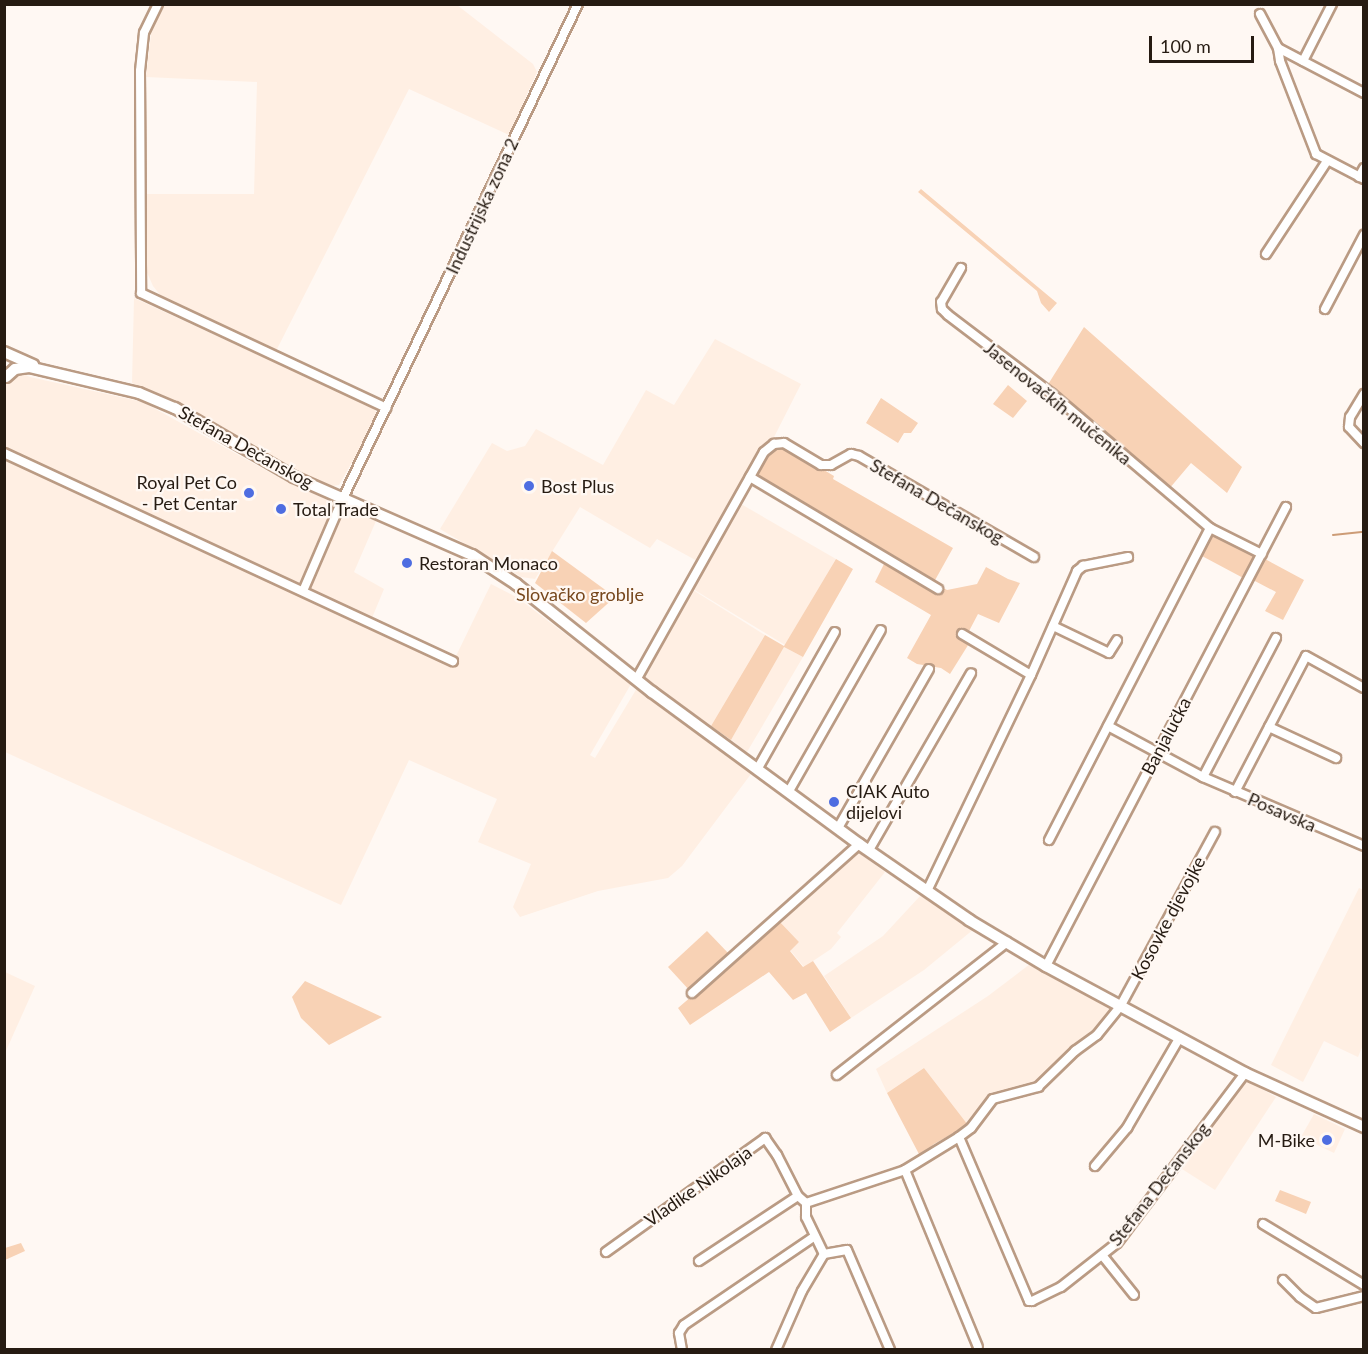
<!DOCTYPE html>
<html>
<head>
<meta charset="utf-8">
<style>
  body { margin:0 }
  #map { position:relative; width:1368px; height:1354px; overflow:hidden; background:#fff8f3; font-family:Lato,sans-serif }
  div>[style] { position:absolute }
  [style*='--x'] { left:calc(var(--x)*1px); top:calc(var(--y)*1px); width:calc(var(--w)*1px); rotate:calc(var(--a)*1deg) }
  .built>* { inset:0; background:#ffefe3 }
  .green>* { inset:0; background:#f8d2b5 }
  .stream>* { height:2px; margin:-1px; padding:0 1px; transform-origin:1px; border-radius:1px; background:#cd9c76 }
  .roads { filter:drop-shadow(2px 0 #ba9b84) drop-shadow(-2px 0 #ba9b84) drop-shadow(0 2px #ba9b84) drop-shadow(0 -2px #ba9b84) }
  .street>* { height:8px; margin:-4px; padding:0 4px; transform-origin:4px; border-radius:4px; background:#fff }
  .secondary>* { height:10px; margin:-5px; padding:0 5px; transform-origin:5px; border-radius:5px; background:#fff }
  .dots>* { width:16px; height:16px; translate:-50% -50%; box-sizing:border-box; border:3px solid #fff8f3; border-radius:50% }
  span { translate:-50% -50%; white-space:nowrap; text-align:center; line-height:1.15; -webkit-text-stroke:4.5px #fff8f3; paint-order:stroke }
  .street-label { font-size:18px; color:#261b12 }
  .poi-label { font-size:18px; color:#261b12 }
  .right { translate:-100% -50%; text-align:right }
  .left { translate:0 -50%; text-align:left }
  .park-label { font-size:18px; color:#77471c }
  .frame { position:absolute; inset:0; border:6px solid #261b12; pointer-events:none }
  .scale { position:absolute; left:1149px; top:36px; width:105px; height:27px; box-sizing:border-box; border:3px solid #261b12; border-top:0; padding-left:8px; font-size:18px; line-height:21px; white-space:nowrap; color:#261b12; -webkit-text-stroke:4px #fff8f3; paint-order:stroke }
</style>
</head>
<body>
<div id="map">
  <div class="built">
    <i style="clip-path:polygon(165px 5px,457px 5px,533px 64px,537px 72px,509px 135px,409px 89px,276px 351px,165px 301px,153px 286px,145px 268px,147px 194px,254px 194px,257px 82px,146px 77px,152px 26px)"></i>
    <i style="clip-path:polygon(134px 298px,373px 407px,378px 416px,339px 485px,333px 486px,307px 476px,181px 404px,132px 383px)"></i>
    <i style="clip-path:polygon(715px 339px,801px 384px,771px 443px,762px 446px,699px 562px,657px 539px,650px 548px,580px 507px,535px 579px,521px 577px,440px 529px,492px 443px,507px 451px,525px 446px,536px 429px,603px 465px,646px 390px,674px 405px)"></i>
    <i style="clip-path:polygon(5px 366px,30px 377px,143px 402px,287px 482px,376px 521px,354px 572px,384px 589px,372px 618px,456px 656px,491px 584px,518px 598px,631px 684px,590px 755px,595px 758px,637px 688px,751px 774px,682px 866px,668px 878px,598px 891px,520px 917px,513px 907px,531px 864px,478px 842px,497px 799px,409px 760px,341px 905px,5px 752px)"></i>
    <i style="clip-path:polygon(741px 504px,836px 559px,785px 645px,693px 589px)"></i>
    <i style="clip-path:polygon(693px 590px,765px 635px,711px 726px,642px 676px)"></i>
    <i style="clip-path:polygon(784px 647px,803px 657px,747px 752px,731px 740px)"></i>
    <i style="clip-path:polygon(855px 850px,885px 872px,837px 933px,841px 937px,831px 949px,804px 967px,790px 950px,799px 942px,779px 921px)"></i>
    <i style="clip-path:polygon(1359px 888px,1364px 890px,1363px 1045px,1358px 1057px,1324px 1041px,1303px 1082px,1271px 1065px)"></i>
    <i style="clip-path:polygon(921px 895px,974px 929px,924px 970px,851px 1018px,824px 976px,883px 936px)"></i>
    <i style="clip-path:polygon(1030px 964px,1114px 1010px,1094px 1033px,1039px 1083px,990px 1096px,982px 1102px,968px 1125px,924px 1068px,887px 1093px,876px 1069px,988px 996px)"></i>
    <i style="clip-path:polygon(5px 972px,35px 986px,5px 1053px)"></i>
    <i style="clip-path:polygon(1240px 1077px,1276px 1097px,1215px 1190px,1174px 1164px)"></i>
    <i style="clip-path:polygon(1314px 1114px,1345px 1129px,1334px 1153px,1301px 1137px)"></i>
  </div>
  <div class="green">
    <i style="clip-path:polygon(921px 189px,1057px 303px,1049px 312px,1041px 303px,1037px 291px,918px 192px)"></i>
    <i style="clip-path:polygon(1084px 327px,1242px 467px,1227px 493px,1191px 463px,1169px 489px,1047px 386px)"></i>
    <i style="clip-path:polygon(1008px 385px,1027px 401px,1013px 418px,993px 404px)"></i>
    <i style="clip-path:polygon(881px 398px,918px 423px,911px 433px,904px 433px,898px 443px,866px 423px)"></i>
    <i style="clip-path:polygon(780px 446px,784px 446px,834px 476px,833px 479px,953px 548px,934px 582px,947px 590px,977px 584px,986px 567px,1008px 579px,1020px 583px,999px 623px,978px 614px,968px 633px,962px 629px,959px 634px,970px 642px,950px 674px,941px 668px,917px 664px,907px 658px,931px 615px,875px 582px,889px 554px,756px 475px,771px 451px)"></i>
    <i style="clip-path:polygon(1212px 532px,1255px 555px,1256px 560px,1247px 580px,1202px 556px)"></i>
    <i style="clip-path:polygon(552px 551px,615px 597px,586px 623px,535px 583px)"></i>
    <i style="clip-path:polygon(836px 559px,853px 569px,803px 657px,784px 647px,731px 740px,711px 726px,765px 635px,784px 646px)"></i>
    <i style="clip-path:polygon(1265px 559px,1304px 580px,1283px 620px,1265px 611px,1276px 592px,1253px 580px)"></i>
    <i style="clip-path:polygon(779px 921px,799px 942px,790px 951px,803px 967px,813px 961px,851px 1018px,830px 1032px,806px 993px,793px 1000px,769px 972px,690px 1025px,678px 1008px)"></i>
    <i style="clip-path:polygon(707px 931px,731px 956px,690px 991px,668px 967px)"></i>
    <i style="clip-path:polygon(305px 981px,382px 1017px,329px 1045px,301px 1018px,292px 997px)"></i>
    <i style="clip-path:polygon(924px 1068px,968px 1125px,934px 1144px,920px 1156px,887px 1093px)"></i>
    <i style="clip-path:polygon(1280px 1190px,1311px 1202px,1306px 1214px,1275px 1201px)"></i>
    <i style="clip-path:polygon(21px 1243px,25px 1251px,5px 1260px,5px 1248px)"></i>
  </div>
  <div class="stream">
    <i style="--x:1333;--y:535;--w:31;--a:-6"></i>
  </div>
  <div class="roads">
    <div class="street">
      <i style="--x:158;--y:4;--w:32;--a:116"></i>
      <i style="--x:144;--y:33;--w:38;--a:96"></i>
      <i style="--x:140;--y:71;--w:222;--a:89.7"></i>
      <i style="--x:141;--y:293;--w:271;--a:25.1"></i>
      <i style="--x:1260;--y:14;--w:38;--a:62"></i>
      <i style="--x:1278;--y:48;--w:13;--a:81"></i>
      <i style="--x:1280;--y:61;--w:100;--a:68.8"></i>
      <i style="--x:1316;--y:154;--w:54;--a:27.5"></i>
      <i style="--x:1278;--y:48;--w:97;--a:27.6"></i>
      <i style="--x:1303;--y:61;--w:64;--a:-63"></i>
      <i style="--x:1359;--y:177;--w:10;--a:-61"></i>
      <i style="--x:1266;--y:254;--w:111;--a:-56.7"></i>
      <i style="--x:961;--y:268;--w:39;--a:120"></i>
      <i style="--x:941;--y:302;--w:7;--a:82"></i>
      <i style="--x:942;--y:309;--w:8;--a:45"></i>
      <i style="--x:948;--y:315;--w:131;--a:37.2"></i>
      <i style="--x:1052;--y:394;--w:207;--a:40.3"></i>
      <i style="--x:1210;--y:528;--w:58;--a:26.6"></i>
      <i style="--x:1325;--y:309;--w:84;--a:-62.2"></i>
      <i style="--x:1364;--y:394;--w:27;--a:121"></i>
      <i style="--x:1350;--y:417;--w:10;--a:96"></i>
      <i style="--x:1349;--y:427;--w:22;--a:47"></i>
      <i style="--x:4;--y:453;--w:495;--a:24.9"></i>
      <i style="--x:750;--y:477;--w:219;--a:30.8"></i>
      <i style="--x:303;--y:591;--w:101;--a:-66.7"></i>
      <i style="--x:343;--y:498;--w:547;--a:-64.56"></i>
      <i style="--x:1053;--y:626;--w:62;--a:25.7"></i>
      <i style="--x:1109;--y:653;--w:15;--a:-58"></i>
      <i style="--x:962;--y:634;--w:80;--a:30.7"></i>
      <i style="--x:636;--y:680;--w:261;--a:-60.7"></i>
      <i style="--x:764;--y:452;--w:13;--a:-39"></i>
      <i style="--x:774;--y:444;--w:10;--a:-6"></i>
      <i style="--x:784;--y:443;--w:43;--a:30.7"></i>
      <i style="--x:821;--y:465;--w:10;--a:0"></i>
      <i style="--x:831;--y:465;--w:23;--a:-29"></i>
      <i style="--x:851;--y:454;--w:8;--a:14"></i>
      <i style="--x:859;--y:456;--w:202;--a:30"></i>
      <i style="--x:1108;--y:726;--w:108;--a:28.2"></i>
      <i style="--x:1203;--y:777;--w:175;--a:23.2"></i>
      <i style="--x:1269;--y:727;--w:74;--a:24.8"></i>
      <i style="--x:758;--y:768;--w:156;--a:-60.5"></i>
      <i style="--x:1203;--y:777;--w:157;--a:-62.3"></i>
      <i style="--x:789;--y:791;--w:185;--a:-60.3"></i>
      <i style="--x:1235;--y:792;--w:153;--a:-62.4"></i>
      <i style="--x:1306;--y:656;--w:66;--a:28.9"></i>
      <i style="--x:838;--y:828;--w:183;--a:-60.2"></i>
      <i style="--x:1049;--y:840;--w:351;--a:-62.7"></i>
      <i style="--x:869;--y:850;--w:204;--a:-60"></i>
      <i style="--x:927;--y:891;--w:240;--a:-64.3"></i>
      <i style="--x:1031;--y:675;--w:114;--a:-66.1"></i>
      <i style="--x:1077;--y:571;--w:8;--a:-40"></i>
      <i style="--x:1083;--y:566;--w:46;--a:-11.3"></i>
      <i style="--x:1046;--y:966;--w:518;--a:-62.4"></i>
      <i style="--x:692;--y:993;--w:224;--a:-41.7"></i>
      <i style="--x:837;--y:1075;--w:216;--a:-38"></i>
      <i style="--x:959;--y:1137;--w:178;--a:66.9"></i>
      <i style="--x:1029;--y:1301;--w:3;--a:0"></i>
      <i style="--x:1032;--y:1301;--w:32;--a:-26"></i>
      <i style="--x:1061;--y:1287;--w:71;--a:-38.2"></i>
      <i style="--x:1117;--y:1243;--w:213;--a:-53"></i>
      <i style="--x:1095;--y:1166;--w:50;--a:-49.9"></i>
      <i style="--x:1127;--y:1128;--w:105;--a:-59.8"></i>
      <i style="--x:905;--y:1170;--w:191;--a:67.6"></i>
      <i style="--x:806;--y:1203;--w:14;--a:90"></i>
      <i style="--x:806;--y:1217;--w:41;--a:64.1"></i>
      <i style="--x:1263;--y:1224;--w:118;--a:31.1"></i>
      <i style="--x:606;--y:1252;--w:196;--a:-35.6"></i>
      <i style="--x:765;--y:1138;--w:21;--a:55"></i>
      <i style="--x:777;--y:1155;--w:46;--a:62.9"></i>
      <i style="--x:798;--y:1196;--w:11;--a:41"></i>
      <i style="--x:806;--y:1203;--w:104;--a:-18.4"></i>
      <i style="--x:905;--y:1170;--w:63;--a:-31.4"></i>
      <i style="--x:959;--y:1137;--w:15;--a:-37"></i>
      <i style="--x:971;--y:1128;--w:36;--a:-53"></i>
      <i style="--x:993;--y:1099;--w:47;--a:-14.9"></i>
      <i style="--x:1038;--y:1087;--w:52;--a:-44.2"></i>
      <i style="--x:1075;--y:1051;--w:27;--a:-36"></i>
      <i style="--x:1097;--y:1035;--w:38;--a:-51"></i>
      <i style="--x:1121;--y:1005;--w:197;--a:-61.5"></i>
      <i style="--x:1102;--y:1255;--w:51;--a:51.3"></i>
      <i style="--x:699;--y:1261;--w:118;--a:-33.3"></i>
      <i style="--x:1283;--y:1280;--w:24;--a:45"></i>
      <i style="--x:1300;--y:1297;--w:19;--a:35"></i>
      <i style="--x:1316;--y:1308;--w:49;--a:-14"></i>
      <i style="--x:682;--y:1350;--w:17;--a:-100"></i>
      <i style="--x:679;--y:1333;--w:9;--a:-58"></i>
      <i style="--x:684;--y:1325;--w:158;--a:-34.2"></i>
      <i style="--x:776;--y:1350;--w:64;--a:-66.2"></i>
      <i style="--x:802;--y:1291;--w:43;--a:-59.3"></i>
      <i style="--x:824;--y:1254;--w:23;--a:-10"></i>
      <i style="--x:847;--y:1250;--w:109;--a:66.7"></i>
    </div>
    <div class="secondary">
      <i style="--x:4;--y:352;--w:32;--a:24"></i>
      <i style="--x:6;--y:377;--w:12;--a:-42"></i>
      <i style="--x:15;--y:369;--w:14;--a:-8"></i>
      <i style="--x:29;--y:367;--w:113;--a:13.3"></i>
      <i style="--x:139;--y:393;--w:39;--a:23"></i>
      <i style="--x:175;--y:408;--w:138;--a:30.1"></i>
      <i style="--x:294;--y:477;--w:194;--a:23.7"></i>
      <i style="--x:472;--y:555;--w:53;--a:33.4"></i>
      <i style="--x:516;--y:584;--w:174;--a:38.5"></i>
      <i style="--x:652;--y:692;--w:257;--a:36.3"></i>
      <i style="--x:859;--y:844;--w:134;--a:34.6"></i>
      <i style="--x:969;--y:920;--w:90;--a:30.9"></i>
      <i style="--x:1046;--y:966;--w:226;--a:28.3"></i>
      <i style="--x:1245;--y:1073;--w:131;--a:24.4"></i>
    </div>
  </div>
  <div class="dots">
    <i style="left:529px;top:486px;background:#4e6de1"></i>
    <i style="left:249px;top:493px;background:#4e6de1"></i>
    <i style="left:281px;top:509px;background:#4e6de1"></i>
    <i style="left:407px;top:563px;background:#4e6de1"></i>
    <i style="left:834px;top:802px;background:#4e6de1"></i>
    <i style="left:1327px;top:1140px;background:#4e6de1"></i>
  </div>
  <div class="street-label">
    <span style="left:482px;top:206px;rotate:-65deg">Industrijska zona 2</span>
    <span style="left:1058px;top:403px;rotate:39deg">Jasenovačkih mučenika</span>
    <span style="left:246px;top:447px;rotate:29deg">Stefana Dečanskog</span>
    <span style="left:937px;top:501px;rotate:30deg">Stefana Dečanskog</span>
    <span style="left:1166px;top:736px;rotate:-62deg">Banjalučka</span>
    <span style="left:1282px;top:812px;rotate:23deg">Posavska</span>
    <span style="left:1168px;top:918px;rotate:-62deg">Kosovke djevojke</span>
    <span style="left:1159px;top:1184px;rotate:-52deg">Stefana Dečanskog</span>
    <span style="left:698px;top:1186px;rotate:-35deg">Vladike Nikolaja</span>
  </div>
  <div class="poi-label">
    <span class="right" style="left:237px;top:493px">Royal Pet Co<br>- Pet Centar</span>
    <span class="left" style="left:541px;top:486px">Bost Plus</span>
    <span class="left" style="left:293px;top:509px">Total Trade</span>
    <span class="left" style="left:419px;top:563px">Restoran Monaco</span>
    <span class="left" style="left:846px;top:802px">CIAK Auto<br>dijelovi</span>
    <span class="right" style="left:1315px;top:1140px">M-Bike</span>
  </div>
  <div class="park-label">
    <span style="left:580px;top:594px">Slovačko groblje</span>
  </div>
  <div class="frame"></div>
  <div class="scale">100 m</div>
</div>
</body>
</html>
